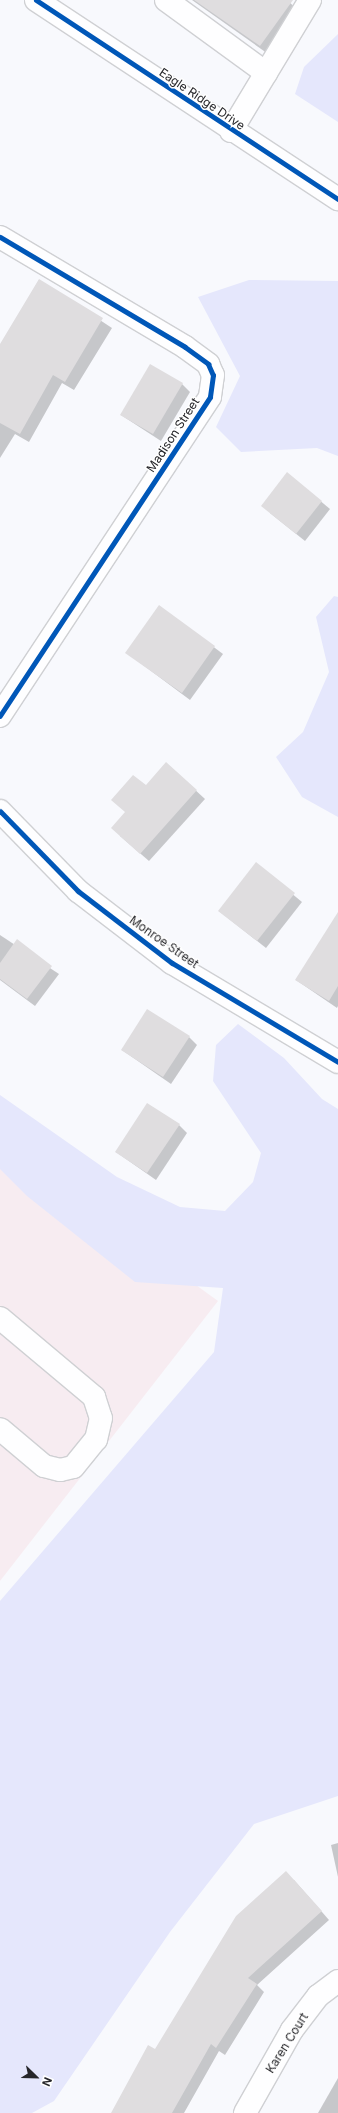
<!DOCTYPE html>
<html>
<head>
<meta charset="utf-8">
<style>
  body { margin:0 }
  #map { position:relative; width:338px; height:2113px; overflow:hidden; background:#f8f9fd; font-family:Inter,sans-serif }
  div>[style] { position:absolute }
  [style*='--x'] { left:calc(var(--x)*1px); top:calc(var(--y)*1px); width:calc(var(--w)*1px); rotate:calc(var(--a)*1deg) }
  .commercial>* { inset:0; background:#f7ecf1 }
  .green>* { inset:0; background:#e5e7fc }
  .shadow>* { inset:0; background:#0003 }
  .building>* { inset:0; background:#dfdddf }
  .roads { filter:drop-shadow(1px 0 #cfd0d3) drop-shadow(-1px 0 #cfd0d3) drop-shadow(0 1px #cfd0d3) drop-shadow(0 -1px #cfd0d3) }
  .minor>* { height:22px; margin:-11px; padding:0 11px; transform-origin:11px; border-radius:11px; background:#fefeff }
  .cycleway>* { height:5px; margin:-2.5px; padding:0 2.5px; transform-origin:2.5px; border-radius:2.5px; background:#0057b8 }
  span { translate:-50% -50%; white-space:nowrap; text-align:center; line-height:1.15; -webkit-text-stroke:3px #fff; paint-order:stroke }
  .street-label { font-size:12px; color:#26262a }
  .north { position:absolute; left:16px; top:2057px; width:40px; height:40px; -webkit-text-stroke:3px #fff; paint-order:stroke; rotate:113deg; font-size:11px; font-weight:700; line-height:16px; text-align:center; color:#26262a }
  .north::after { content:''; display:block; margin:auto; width:14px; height:18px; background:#26262a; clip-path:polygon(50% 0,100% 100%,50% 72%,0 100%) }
</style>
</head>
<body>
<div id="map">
  <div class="commercial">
    <i style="clip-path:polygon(0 1143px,218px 1301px,0 1581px)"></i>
  </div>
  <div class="green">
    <i style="clip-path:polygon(338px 34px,338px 122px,295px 94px,304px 67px)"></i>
    <i style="clip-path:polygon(249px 280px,338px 281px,338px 456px,317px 448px,241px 452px,216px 427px,240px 376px,198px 297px)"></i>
    <i style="clip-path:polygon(334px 596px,338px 597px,338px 817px,302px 797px,276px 757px,303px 732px,329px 672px,316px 617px)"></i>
    <i style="clip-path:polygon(238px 1024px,284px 1058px,322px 1099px,338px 1109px,338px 1796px,254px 1824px,170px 1932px,54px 2101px,32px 2113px,0 2113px,0 1601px,214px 1352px,223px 1288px,135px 1282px,27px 1196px,0 1169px,0 1095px,117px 1177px,180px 1207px,225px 1211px,253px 1182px,261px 1153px,213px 1081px,216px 1045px)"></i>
  </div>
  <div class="shadow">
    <i style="clip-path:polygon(192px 0,287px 0,301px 13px,271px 56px)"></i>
    <i style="clip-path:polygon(39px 280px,112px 328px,74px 390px,62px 383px,29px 442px,15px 434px,0 458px,0 348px)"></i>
    <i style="clip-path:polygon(182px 384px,190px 392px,161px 441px,121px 415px)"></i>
    <i style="clip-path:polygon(288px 474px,330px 509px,305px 541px,270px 513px)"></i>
    <i style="clip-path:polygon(159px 606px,223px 654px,190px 700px,127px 653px)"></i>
    <i style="clip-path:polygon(166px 763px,205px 799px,149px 861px,120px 836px,126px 813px)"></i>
    <i style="clip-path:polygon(256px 864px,302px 902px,266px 948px,219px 911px)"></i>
    <i style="clip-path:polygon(338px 918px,338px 1006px,337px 1008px,296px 980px)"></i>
    <i style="clip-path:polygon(0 935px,59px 974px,35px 1006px,0 980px)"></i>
    <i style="clip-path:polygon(189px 1037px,197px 1045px,171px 1084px,122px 1050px)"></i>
    <i style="clip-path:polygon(179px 1125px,187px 1133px,156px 1180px,116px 1152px)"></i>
    <i style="clip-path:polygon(338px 1843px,338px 1877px,331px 1845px)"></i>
    <i style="clip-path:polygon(294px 1880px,329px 1920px,257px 1985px,264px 1992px,225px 2055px,219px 2051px,184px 2113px,118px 2113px,155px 2050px)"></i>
    <i style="clip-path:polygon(338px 2078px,338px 2113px,318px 2113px)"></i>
  </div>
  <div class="building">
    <i style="clip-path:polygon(194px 0,293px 0,260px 46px)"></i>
    <i style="clip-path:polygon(39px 279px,103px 318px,65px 382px,53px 375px,20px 434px,0 423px,0 344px)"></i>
    <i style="clip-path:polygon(150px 364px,183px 383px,153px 434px,120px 415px)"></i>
    <i style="clip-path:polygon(287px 472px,322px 501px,296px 534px,261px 506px)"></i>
    <i style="clip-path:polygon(159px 605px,215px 646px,182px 693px,125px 653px)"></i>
    <i style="clip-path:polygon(166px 762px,197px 790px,140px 854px,111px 828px,125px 812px,111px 800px,133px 775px,146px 785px)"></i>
    <i style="clip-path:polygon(256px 862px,295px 893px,257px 941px,218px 911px)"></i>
    <i style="clip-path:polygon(338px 912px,338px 986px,329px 1001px,295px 980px)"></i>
    <i style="clip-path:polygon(17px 939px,52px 966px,27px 999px,0 979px,0 963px)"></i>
    <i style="clip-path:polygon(147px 1009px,190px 1036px,163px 1077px,121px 1050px)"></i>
    <i style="clip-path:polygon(147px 1103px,180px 1124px,147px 1173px,115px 1152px)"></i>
    <i style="clip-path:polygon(286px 1871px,322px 1911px,248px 1978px,257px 1984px,216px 2048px,211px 2044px,172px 2113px,111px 2113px,148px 2045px,155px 2049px,236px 1916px)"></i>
  </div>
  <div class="roads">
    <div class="minor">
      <i style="--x:36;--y:0;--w:362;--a:33.4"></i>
      <i style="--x:166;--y:0;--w:124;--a:36.1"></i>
      <i style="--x:231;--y:131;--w:153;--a:-58.9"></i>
      <i style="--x:0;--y:237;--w:215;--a:30.7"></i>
      <i style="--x:185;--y:347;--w:29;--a:36"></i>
      <i style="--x:208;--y:364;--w:12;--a:66"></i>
      <i style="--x:213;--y:375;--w:22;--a:98"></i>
      <i style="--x:210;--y:397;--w:382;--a:123.4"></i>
      <i style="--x:0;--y:811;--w:112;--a:45.7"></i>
      <i style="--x:78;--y:891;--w:118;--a:37.5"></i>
      <i style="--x:172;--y:963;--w:193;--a:30.8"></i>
      <i style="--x:0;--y:1318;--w:123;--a:40"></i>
      <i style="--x:94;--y:1397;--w:22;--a:72"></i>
      <i style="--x:101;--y:1418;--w:22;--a:103"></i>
      <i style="--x:96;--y:1439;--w:36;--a:129"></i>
      <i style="--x:73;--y:1467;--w:13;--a:167"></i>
      <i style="--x:60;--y:1470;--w:16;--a:-166"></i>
      <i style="--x:44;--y:1466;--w:57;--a:-139.9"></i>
      <i style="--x:245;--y:2113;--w:95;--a:-60.5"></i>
      <i style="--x:292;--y:2030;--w:43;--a:-52.6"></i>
      <i style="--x:318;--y:1996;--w:25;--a:-37"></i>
    </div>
  </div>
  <div class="cycleway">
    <i style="--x:36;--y:0;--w:362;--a:33.4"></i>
    <i style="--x:0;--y:237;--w:215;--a:30.7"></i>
    <i style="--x:185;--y:347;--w:29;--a:36"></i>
    <i style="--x:208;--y:364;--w:12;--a:66"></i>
    <i style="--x:213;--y:375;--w:22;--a:98"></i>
    <i style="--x:210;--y:397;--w:382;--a:123.4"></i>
    <i style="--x:0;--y:811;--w:112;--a:45.7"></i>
    <i style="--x:78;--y:891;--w:118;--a:37.5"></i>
    <i style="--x:172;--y:963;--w:193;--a:30.8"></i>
  </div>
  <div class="street-label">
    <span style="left:202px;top:99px;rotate:34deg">Eagle Ridge Drive</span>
    <span style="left:173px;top:435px;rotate:-57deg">Madison Street</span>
    <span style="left:164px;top:942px;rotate:35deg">Monroe Street</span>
    <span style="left:287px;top:2043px;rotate:-58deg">Karen Court</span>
  </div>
  <div class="north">N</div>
</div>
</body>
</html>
